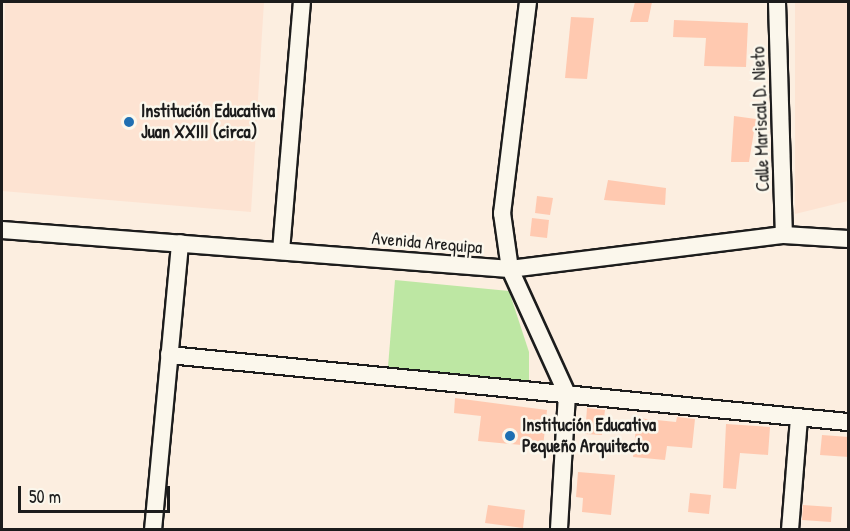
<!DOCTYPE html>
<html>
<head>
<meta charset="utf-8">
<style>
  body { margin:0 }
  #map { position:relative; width:850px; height:531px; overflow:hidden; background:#fceee0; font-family:"Patrick Hand",sans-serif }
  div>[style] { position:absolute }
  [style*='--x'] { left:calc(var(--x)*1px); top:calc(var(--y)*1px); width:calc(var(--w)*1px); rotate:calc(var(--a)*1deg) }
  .built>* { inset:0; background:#fde3d2 }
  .green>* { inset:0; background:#bde7a3 }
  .building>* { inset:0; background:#ffc9b0 }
  .roads { filter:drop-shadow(2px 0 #1c1c1c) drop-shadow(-2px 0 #1c1c1c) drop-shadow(0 2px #1c1c1c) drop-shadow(0 -2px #1c1c1c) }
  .minor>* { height:16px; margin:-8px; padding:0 8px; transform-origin:8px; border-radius:8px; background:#fbf7ec }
  .dots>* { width:16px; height:16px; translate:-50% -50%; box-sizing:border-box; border:3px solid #fbf7ec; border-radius:50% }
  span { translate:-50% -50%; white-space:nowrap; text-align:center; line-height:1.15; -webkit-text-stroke:5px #fbf7ec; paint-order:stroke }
  .poi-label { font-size:18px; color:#1c1c1c; font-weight:700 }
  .left { translate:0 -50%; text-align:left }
  .street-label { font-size:18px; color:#1c1c1c }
  .frame { position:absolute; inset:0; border:3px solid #1c1c1c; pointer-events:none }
  .scale { position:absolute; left:18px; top:486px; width:152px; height:27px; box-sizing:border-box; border:3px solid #1c1c1c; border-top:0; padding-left:8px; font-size:18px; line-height:21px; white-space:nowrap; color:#1c1c1c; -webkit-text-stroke:4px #fbf7ec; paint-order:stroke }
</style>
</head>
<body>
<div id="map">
  <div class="built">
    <i style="clip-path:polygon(5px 2px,264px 2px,251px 212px,2px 191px)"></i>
    <i style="clip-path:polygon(795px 2px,848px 2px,848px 201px,795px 214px)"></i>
  </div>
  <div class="green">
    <i style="clip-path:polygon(395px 280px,509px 291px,529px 352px,529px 381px,388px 367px)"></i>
  </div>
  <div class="building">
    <i style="clip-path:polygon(635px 2px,652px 2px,648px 22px,630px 22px)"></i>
    <i style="clip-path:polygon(571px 17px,594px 18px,587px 79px,565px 78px)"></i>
    <i style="clip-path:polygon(674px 20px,748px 23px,746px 67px,704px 66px,706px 38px,673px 37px)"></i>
    <i style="clip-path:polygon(734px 116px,756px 119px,749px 162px,731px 162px)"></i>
    <i style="clip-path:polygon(608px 180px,666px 188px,665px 205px,604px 200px)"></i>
    <i style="clip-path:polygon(537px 196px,553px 198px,550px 215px,535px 213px)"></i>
    <i style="clip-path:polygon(532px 218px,549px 220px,547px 238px,530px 236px)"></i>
    <i style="clip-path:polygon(455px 398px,547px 410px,543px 447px,478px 441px,481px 416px,454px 413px)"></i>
    <i style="clip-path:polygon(587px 408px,605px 410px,602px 435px,585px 434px)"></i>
    <i style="clip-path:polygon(677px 417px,695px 419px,692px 448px,667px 446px,665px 460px,633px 457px,637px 418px,676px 422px)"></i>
    <i style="clip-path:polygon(726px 424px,770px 427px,768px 455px,740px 453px,736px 489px,723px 488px)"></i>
    <i style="clip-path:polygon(822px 435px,849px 437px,849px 457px,820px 455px)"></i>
    <i style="clip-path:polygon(578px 472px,615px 475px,611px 515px,582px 512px,583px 498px,576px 497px)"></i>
    <i style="clip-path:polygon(690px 493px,711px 495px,709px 514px,688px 512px)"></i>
    <i style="clip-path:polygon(488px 505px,525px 510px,523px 528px,485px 523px)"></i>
    <i style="clip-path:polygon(803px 505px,832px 507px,831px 522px,802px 520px)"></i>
  </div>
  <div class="roads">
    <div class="minor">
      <i style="--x:528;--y:2;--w:213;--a:97"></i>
      <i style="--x:502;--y:213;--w:57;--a:81.9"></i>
      <i style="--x:510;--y:269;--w:137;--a:65.5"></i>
      <i style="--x:567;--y:394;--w:136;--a:93.4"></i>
      <i style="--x:777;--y:2;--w:233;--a:88.3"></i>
      <i style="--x:2;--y:230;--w:509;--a:4.39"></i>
      <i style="--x:510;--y:269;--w:276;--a:-7.1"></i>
      <i style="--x:784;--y:235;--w:64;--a:3.6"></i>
      <i style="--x:281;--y:251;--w:250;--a:-85.2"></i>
      <i style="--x:169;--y:355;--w:682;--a:5.64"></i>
      <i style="--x:153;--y:530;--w:288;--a:-84.6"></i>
      <i style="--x:790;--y:530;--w:113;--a:-85.4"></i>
    </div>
  </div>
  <div class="dots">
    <i style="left:129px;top:122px;background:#1f6fb2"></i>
    <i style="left:510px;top:436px;background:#1f6fb2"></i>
  </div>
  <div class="poi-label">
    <span class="left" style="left:141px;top:122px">Institución Educativa<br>Juan XXIII (circa)</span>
    <span class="left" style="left:522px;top:436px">Institución Educativa<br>Pequeño Arquitecto</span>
  </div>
  <div class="street-label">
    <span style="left:761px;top:119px;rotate:-92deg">Calle Mariscal D. Nieto</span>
    <span style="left:427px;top:243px;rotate:5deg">Avenida Arequipa</span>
  </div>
  <div class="frame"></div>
  <div class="scale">50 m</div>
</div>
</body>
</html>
